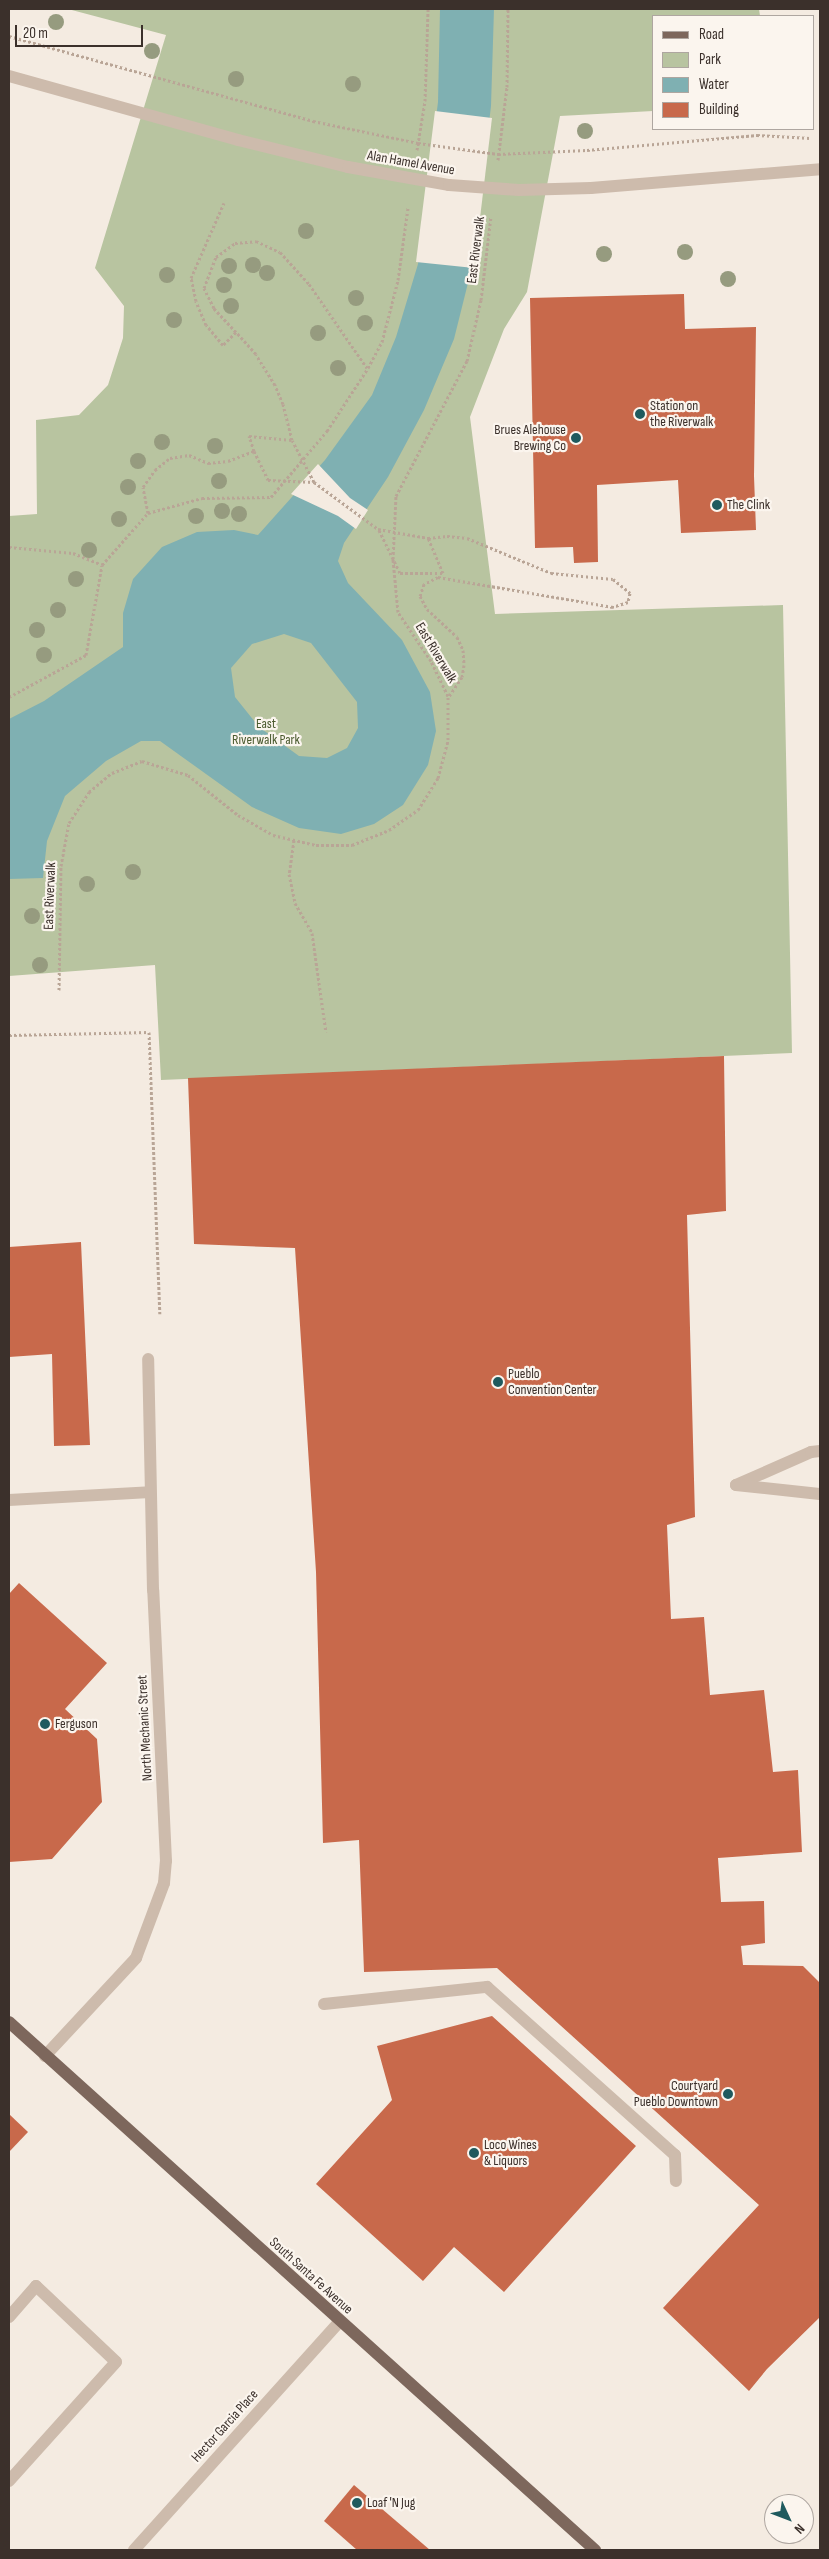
<!DOCTYPE html>
<html>
<head>
<meta charset="utf-8">
<style>
  body { margin:0 }
  #map { position:relative; width:829px; height:2559px; overflow:hidden; background:#f4ebe1; font-family:"Sofia Sans Condensed",sans-serif }
  div>[style] { position:absolute }
  [style*='--x'] { left:calc(var(--x)*1px); top:calc(var(--y)*1px); width:calc(var(--w)*1px); rotate:calc(var(--a)*1deg) }
  .green>* { inset:0; background:#b8c4a0 }
  .water>* { inset:0; background:#7fb0b2 }
  .pier>* { inset:0; background:#f4ebe1 }
  .building>* { inset:0; background:#c8694b }
  .path>* { height:3px; margin-top:-1.5px; transform-origin:0; background:repeating-linear-gradient(90deg,#b9a596 0 2.5px,transparent 0 5px) }
  .minor>* { height:12px; margin:-6px; padding:0 6px; transform-origin:6px; border-radius:6px; background:#cdbbac }
  .major>* { height:12px; margin:-6px; padding:0 6px; transform-origin:6px; border-radius:6px; background:#7d675c }
  .trees>* { width:16px; height:16px; margin:-8px; border-radius:50%; background:#969b7f }
  .dots>* { width:14px; height:14px; translate:-50% -50%; box-sizing:border-box; border:2px solid #fbf5ee; border-radius:50% }
  span { translate:-50% -50%; white-space:nowrap; text-align:center; line-height:1.15; -webkit-text-stroke:4.5px #fbf5ee; paint-order:stroke }
  .street-label { font-size:14px; color:#3b302b }
  .poi-label { font-size:14px; color:#3b302b }
  .left { translate:0 -50%; text-align:left }
  .right { translate:-100% -50%; text-align:right }
  .park-label { font-size:14px; color:#4a5a2e }
  .frame { position:absolute; inset:0; border:10px solid #3b302b; pointer-events:none }
  .legend { position:absolute; left:652px; top:15px; width:162px; height:115px; box-sizing:border-box; background:#fbf5ee; border:1px solid #aea6a0; margin:0; padding:6px 9px; list-style:none; font-size:15px; color:#3b302b }
  .legend li { display:flex; align-items:center; gap:10px; height:25px }
  .legend b { width:25px; border:1px solid #aea6a0 }
  .north { position:absolute; left:764px; top:2494px; width:50px; height:50px; box-sizing:border-box; background:#fbf5ee; border:1px solid #aea6a0; border-radius:50%; rotate:133deg; font-size:14px; font-weight:700; line-height:20px; text-align:center; color:#3b302b }
  .north::after { content:''; display:block; margin:auto; width:18px; height:22px; background:#1f5a5e; clip-path:polygon(50% 0,100% 100%,50% 72%,0 100%) }
  .scale { position:absolute; left:15px; top:25px; width:128px; height:22px; box-sizing:border-box; border:2px solid #3b302b; border-top:0; padding-left:6px; font-size:15px; line-height:18px; white-space:nowrap; color:#3b302b; -webkit-text-stroke:4px #fbf5ee; paint-order:stroke }
</style>
</head>
<body>
<div id="map">
  <div class="green">
    <i style="clip-path:polygon(68px 9px,759px 9px,760px 16px,653px 16px,653px 111px,560px 116px,527px 292px,504px 329px,470px 417px,495px 614px,783px 605px,792px 1053px,161px 1080px,155px 965px,9px 976px,9px 516px,37px 514px,36px 420px,79px 415px,108px 385px,123px 338px,124px 306px,95px 268px,166px 35px)"></i>
  </div>
  <div class="water">
    <i style="clip-path:polygon(evenodd,440px 9px,494px 9px,491px 106px,472px 267px,454px 339px,424px 410px,388px 477px,344px 543px,338px 561px,348px 583px,402px 640px,430px 692px,436px 731px,428px 765px,403px 805px,374px 824px,341px 834px,299px 828px,252px 807px,160px 741px,141px 741px,106px 761px,65px 796px,47px 841px,43px 878px,9px 879px,9px 719px,44px 701px,123px 647px,123px 613px,133px 579px,162px 547px,197px 532px,234px 530px,258px 535px,325px 460px,372px 395px,396px 337px,418px 264px,438px 102px,440px 9px,284px 634px,311px 643px,357px 702px,358px 728px,347px 748px,327px 758px,299px 756px,259px 727px,235px 697px,231px 668px,252px 644px,284px 634px)"></i>
  </div>
  <div class="pier">
    <i style="clip-path:polygon(435px 111px,492px 118px,474px 268px,416px 262px)"></i>
    <i style="clip-path:polygon(318px 464px,350px 498px,368px 510px,356px 529px,338px 516px,291px 494px)"></i>
  </div>
  <div class="building">
    <i style="clip-path:polygon(684px 294px,685px 329px,756px 327px,754px 476px,756px 530px,681px 533px,678px 480px,597px 485px,598px 562px,574px 563px,573px 547px,535px 548px,530px 298px)"></i>
    <i style="clip-path:polygon(724px 1056px,726px 1211px,687px 1215px,695px 1517px,667px 1525px,671px 1619px,704px 1617px,710px 1695px,764px 1690px,773px 1772px,798px 1770px,802px 1852px,718px 1858px,721px 1902px,764px 1901px,765px 1943px,741px 1946px,743px 1965px,803px 1966px,820px 1983px,820px 2317px,767px 2369px,749px 2391px,663px 2308px,759px 2205px,497px 1968px,364px 1972px,359px 1840px,323px 1843px,316px 1572px,295px 1248px,194px 1244px,188px 1078px)"></i>
    <i style="clip-path:polygon(81px 1242px,90px 1445px,54px 1446px,52px 1354px,9px 1357px,9px 1247px)"></i>
    <i style="clip-path:polygon(19px 1583px,107px 1663px,65px 1709px,97px 1739px,102px 1802px,52px 1859px,9px 1862px,9px 1594px)"></i>
    <i style="clip-path:polygon(492px 2016px,636px 2146px,504px 2292px,454px 2247px,423px 2281px,316px 2184px,392px 2100px,377px 2046px)"></i>
    <i style="clip-path:polygon(9px 2114px,28px 2132px,9px 2152px)"></i>
    <i style="clip-path:polygon(354px 2485px,430px 2550px,357px 2550px,324px 2521px)"></i>
  </div>
  <div class="path">
    <i style="--x:9;--y:36;--w:316;--a:15.6"></i>
    <i style="--x:313;--y:121;--w:107;--a:11.8"></i>
    <i style="--x:418;--y:143;--w:81;--a:7.8"></i>
    <i style="--x:498;--y:154;--w:89;--a:-2.6"></i>
    <i style="--x:587;--y:150;--w:171;--a:-5"></i>
    <i style="--x:757;--y:135;--w:53;--a:3.2"></i>
    <i style="--x:417;--y:150;--w:50;--a:-80.7"></i>
    <i style="--x:425;--y:101;--w:92;--a:-88.1"></i>
    <i style="--x:498;--y:160;--w:74;--a:-83"></i>
    <i style="--x:507;--y:87;--w:78;--a:-89.3"></i>
    <i style="--x:236;--y:332;--w:33;--a:-133"></i>
    <i style="--x:214;--y:308;--w:22;--a:-117"></i>
    <i style="--x:204;--y:288;--w:33;--a:-69"></i>
    <i style="--x:216;--y:257;--w:24;--a:-36"></i>
    <i style="--x:235;--y:243;--w:21;--a:-5"></i>
    <i style="--x:256;--y:241;--w:26;--a:25"></i>
    <i style="--x:280;--y:252;--w:43;--a:47.8"></i>
    <i style="--x:309;--y:284;--w:102;--a:55.4"></i>
    <i style="--x:254;--y:451;--w:16;--a:-108"></i>
    <i style="--x:249;--y:436;--w:43;--a:5.3"></i>
    <i style="--x:314;--y:482;--w:79;--a:36.3"></i>
    <i style="--x:378;--y:529;--w:51;--a:10.2"></i>
    <i style="--x:428;--y:538;--w:19;--a:-6"></i>
    <i style="--x:447;--y:536;--w:20;--a:6"></i>
    <i style="--x:467;--y:538;--w:91;--a:22.6"></i>
    <i style="--x:551;--y:573;--w:62;--a:5.5"></i>
    <i style="--x:613;--y:579;--w:22;--a:39"></i>
    <i style="--x:630;--y:593;--w:9;--a:103"></i>
    <i style="--x:628;--y:602;--w:16;--a:162"></i>
    <i style="--x:613;--y:607;--w:178;--a:-170.3"></i>
    <i style="--x:438;--y:577;--w:16;--a:153"></i>
    <i style="--x:424;--y:584;--w:13;--a:108"></i>
    <i style="--x:420;--y:596;--w:15;--a:62"></i>
    <i style="--x:427;--y:609;--w:41;--a:43"></i>
    <i style="--x:457;--y:637;--w:14;--a:65"></i>
    <i style="--x:463;--y:650;--w:15;--a:86"></i>
    <i style="--x:464;--y:665;--w:12;--a:99"></i>
    <i style="--x:462;--y:677;--w:23;--a:124"></i>
    <i style="--x:148;--y:513;--w:26;--a:-101"></i>
    <i style="--x:143;--y:487;--w:21;--a:-55"></i>
    <i style="--x:155;--y:470;--w:19;--a:-39"></i>
    <i style="--x:170;--y:458;--w:19;--a:-9"></i>
    <i style="--x:189;--y:455;--w:21;--a:23"></i>
    <i style="--x:208;--y:463;--w:20;--a:-6"></i>
    <i style="--x:228;--y:461;--w:28;--a:-21"></i>
    <i style="--x:254;--y:451;--w:32;--a:64"></i>
    <i style="--x:268;--y:480;--w:46;--a:2.5"></i>
    <i style="--x:314;--y:482;--w:47;--a:-117.6"></i>
    <i style="--x:292;--y:440;--w:37;--a:-104"></i>
    <i style="--x:283;--y:404;--w:21;--a:-113"></i>
    <i style="--x:275;--y:385;--w:36;--a:-122"></i>
    <i style="--x:256;--y:354;--w:30;--a:-132"></i>
    <i style="--x:236;--y:332;--w:18;--a:135"></i>
    <i style="--x:223;--y:345;--w:26;--a:-130"></i>
    <i style="--x:206;--y:325;--w:26;--a:-113"></i>
    <i style="--x:196;--y:301;--w:24;--a:-102"></i>
    <i style="--x:191;--y:278;--w:82;--a:-66.3"></i>
    <i style="--x:379;--y:530;--w:48;--a:64"></i>
    <i style="--x:400;--y:573;--w:43;--a:0"></i>
    <i style="--x:443;--y:573;--w:38;--a:-113"></i>
    <i style="--x:9;--y:547;--w:64;--a:5.4"></i>
    <i style="--x:73;--y:553;--w:31;--a:22"></i>
    <i style="--x:9;--y:697;--w:88;--a:-28.6"></i>
    <i style="--x:86;--y:655;--w:91;--a:-79.9"></i>
    <i style="--x:102;--y:565;--w:69;--a:-48.5"></i>
    <i style="--x:148;--y:513;--w:56;--a:-15.5"></i>
    <i style="--x:202;--y:498;--w:69;--a:-0.8"></i>
    <i style="--x:271;--y:497;--w:87;--a:-49.7"></i>
    <i style="--x:327;--y:431;--w:75;--a:-56.9"></i>
    <i style="--x:368;--y:368;--w:30;--a:-62"></i>
    <i style="--x:382;--y:342;--w:64;--a:-75.5"></i>
    <i style="--x:398;--y:280;--w:73;--a:-82.1"></i>
    <i style="--x:294;--y:840;--w:34;--a:98"></i>
    <i style="--x:289;--y:874;--w:30;--a:78"></i>
    <i style="--x:295;--y:903;--w:34;--a:60"></i>
    <i style="--x:312;--y:933;--w:100;--a:82"></i>
    <i style="--x:59;--y:990;--w:124;--a:-89.1"></i>
    <i style="--x:61;--y:866;--w:44;--a:-79.5"></i>
    <i style="--x:69;--y:823;--w:37;--a:-57"></i>
    <i style="--x:89;--y:792;--w:30;--a:-40"></i>
    <i style="--x:112;--y:773;--w:32;--a:-22"></i>
    <i style="--x:142;--y:761;--w:48;--a:16.9"></i>
    <i style="--x:188;--y:775;--w:64;--a:38.7"></i>
    <i style="--x:238;--y:815;--w:40;--a:29.7"></i>
    <i style="--x:273;--y:835;--w:44;--a:13.1"></i>
    <i style="--x:316;--y:845;--w:36;--a:0"></i>
    <i style="--x:352;--y:845;--w:40;--a:-22"></i>
    <i style="--x:389;--y:830;--w:35;--a:-35"></i>
    <i style="--x:418;--y:810;--w:38;--a:-58"></i>
    <i style="--x:438;--y:778;--w:39;--a:-75"></i>
    <i style="--x:448;--y:740;--w:44;--a:-90"></i>
    <i style="--x:448;--y:696;--w:39;--a:-116"></i>
    <i style="--x:431;--y:661;--w:59;--a:-124"></i>
    <i style="--x:398;--y:612;--w:53;--a:-95.4"></i>
    <i style="--x:393;--y:559;--w:63;--a:-87.3"></i>
    <i style="--x:396;--y:496;--w:153;--a:-62.3"></i>
    <i style="--x:467;--y:361;--w:63;--a:-77.1"></i>
    <i style="--x:481;--y:300;--w:85;--a:-83.2"></i>
    <i style="--x:9;--y:1035;--w:140;--a:-1.2"></i>
    <i style="--x:149;--y:1032;--w:282;--a:87.8"></i>
  </div>
  <div class="minor">
    <i style="--x:9;--y:76;--w:238;--a:15.6"></i>
    <i style="--x:238;--y:140;--w:113;--a:13.8"></i>
    <i style="--x:348;--y:167;--w:103;--a:10.1"></i>
    <i style="--x:449;--y:185;--w:70;--a:4.1"></i>
    <i style="--x:519;--y:190;--w:72;--a:-1.6"></i>
    <i style="--x:591;--y:188;--w:230;--a:-4.7"></i>
    <i style="--x:736;--y:1485;--w:82;--a:-23.7"></i>
    <i style="--x:811;--y:1452;--w:9;--a:-6"></i>
    <i style="--x:736;--y:1485;--w:84;--a:6.1"></i>
    <i style="--x:9;--y:1500;--w:141;--a:-3.2"></i>
    <i style="--x:324;--y:2004;--w:164;--a:-6"></i>
    <i style="--x:487;--y:1987;--w:252;--a:41.8"></i>
    <i style="--x:675;--y:2155;--w:26;--a:88"></i>
    <i style="--x:45;--y:2056;--w:134;--a:-47.1"></i>
    <i style="--x:136;--y:1958;--w:80;--a:-69.5"></i>
    <i style="--x:164;--y:1883;--w:22;--a:-85"></i>
    <i style="--x:166;--y:1861;--w:271;--a:-92.7"></i>
    <i style="--x:153;--y:1590;--w:231;--a:-91.2"></i>
    <i style="--x:9;--y:2317;--w:41;--a:-48.9"></i>
    <i style="--x:36;--y:2286;--w:110;--a:43.5"></i>
    <i style="--x:116;--y:2362;--w:160;--a:132"></i>
    <i style="--x:134;--y:2550;--w:307;--a:-48"></i>
  </div>
  <div class="major">
    <i style="--x:9;--y:2022;--w:789;--a:42.02"></i>
  </div>
  <div class="trees">
    <i style="left:56px;top:22px"></i>
    <i style="left:152px;top:51px"></i>
    <i style="left:236px;top:79px"></i>
    <i style="left:353px;top:84px"></i>
    <i style="left:585px;top:131px"></i>
    <i style="left:306px;top:231px"></i>
    <i style="left:685px;top:252px"></i>
    <i style="left:604px;top:254px"></i>
    <i style="left:253px;top:265px"></i>
    <i style="left:229px;top:266px"></i>
    <i style="left:267px;top:273px"></i>
    <i style="left:167px;top:275px"></i>
    <i style="left:728px;top:279px"></i>
    <i style="left:224px;top:285px"></i>
    <i style="left:356px;top:298px"></i>
    <i style="left:231px;top:306px"></i>
    <i style="left:174px;top:320px"></i>
    <i style="left:365px;top:323px"></i>
    <i style="left:318px;top:333px"></i>
    <i style="left:338px;top:368px"></i>
    <i style="left:162px;top:442px"></i>
    <i style="left:215px;top:446px"></i>
    <i style="left:138px;top:461px"></i>
    <i style="left:219px;top:481px"></i>
    <i style="left:128px;top:487px"></i>
    <i style="left:222px;top:511px"></i>
    <i style="left:239px;top:514px"></i>
    <i style="left:196px;top:516px"></i>
    <i style="left:119px;top:519px"></i>
    <i style="left:89px;top:550px"></i>
    <i style="left:76px;top:579px"></i>
    <i style="left:58px;top:610px"></i>
    <i style="left:37px;top:630px"></i>
    <i style="left:44px;top:655px"></i>
    <i style="left:133px;top:872px"></i>
    <i style="left:87px;top:884px"></i>
    <i style="left:32px;top:916px"></i>
    <i style="left:40px;top:965px"></i>
  </div>
  <div class="dots">
    <i style="left:640px;top:414px;background:#1f5a5e"></i>
    <i style="left:576px;top:438px;background:#1f5a5e"></i>
    <i style="left:717px;top:505px;background:#1f5a5e"></i>
    <i style="left:498px;top:1382px;background:#1f5a5e"></i>
    <i style="left:45px;top:1724px;background:#1f5a5e"></i>
    <i style="left:728px;top:2094px;background:#1f5a5e"></i>
    <i style="left:474px;top:2153px;background:#1f5a5e"></i>
    <i style="left:357px;top:2503px;background:#1f5a5e"></i>
  </div>
  <div class="street-label">
    <span style="left:411px;top:163px;rotate:10deg">Alan Hamel Avenue</span>
    <span style="left:476px;top:250px;rotate:-83deg">East Riverwalk</span>
    <span style="left:436px;top:653px;rotate:59deg">East Riverwalk</span>
    <span style="left:50px;top:896px;rotate:-88deg">East Riverwalk</span>
    <span style="left:145px;top:1728px;rotate:-93deg">North Mechanic Street</span>
    <span style="left:311px;top:2276px;rotate:42deg">South Santa Fe Avenue</span>
    <span style="left:225px;top:2426px;rotate:-48deg">Hector Garcia Place</span>
  </div>
  <div class="poi-label">
    <span class="left" style="left:650px;top:414px">Station on<br>the Riverwalk</span>
    <span class="right" style="left:566px;top:438px">Brues Alehouse<br>Brewing Co</span>
    <span class="left" style="left:727px;top:505px">The Clink</span>
    <span class="left" style="left:508px;top:1382px">Pueblo<br>Convention Center</span>
    <span class="left" style="left:55px;top:1724px">Ferguson</span>
    <span class="right" style="left:718px;top:2094px">Courtyard<br>Pueblo Downtown</span>
    <span class="left" style="left:484px;top:2153px">Loco Wines<br>&amp; Liquors</span>
    <span class="left" style="left:367px;top:2503px">Loaf 'N Jug</span>
  </div>
  <div class="park-label">
    <span style="left:266px;top:732px">East<br>Riverwalk Park</span>
  </div>
  <div class="frame"></div>
  <ul class="legend">
  <li><b style="height:6px;background:#7d675c"></b>Road</li>
  <li><b style="height:14px;background:#b8c4a0"></b>Park</li>
  <li><b style="height:14px;background:#7fb0b2"></b>Water</li>
  <li><b style="height:14px;background:#c8694b"></b>Building</li>
  </ul>
  <div class="north">N</div>
  <div class="scale">20 m</div>
</div>
</body>
</html>
